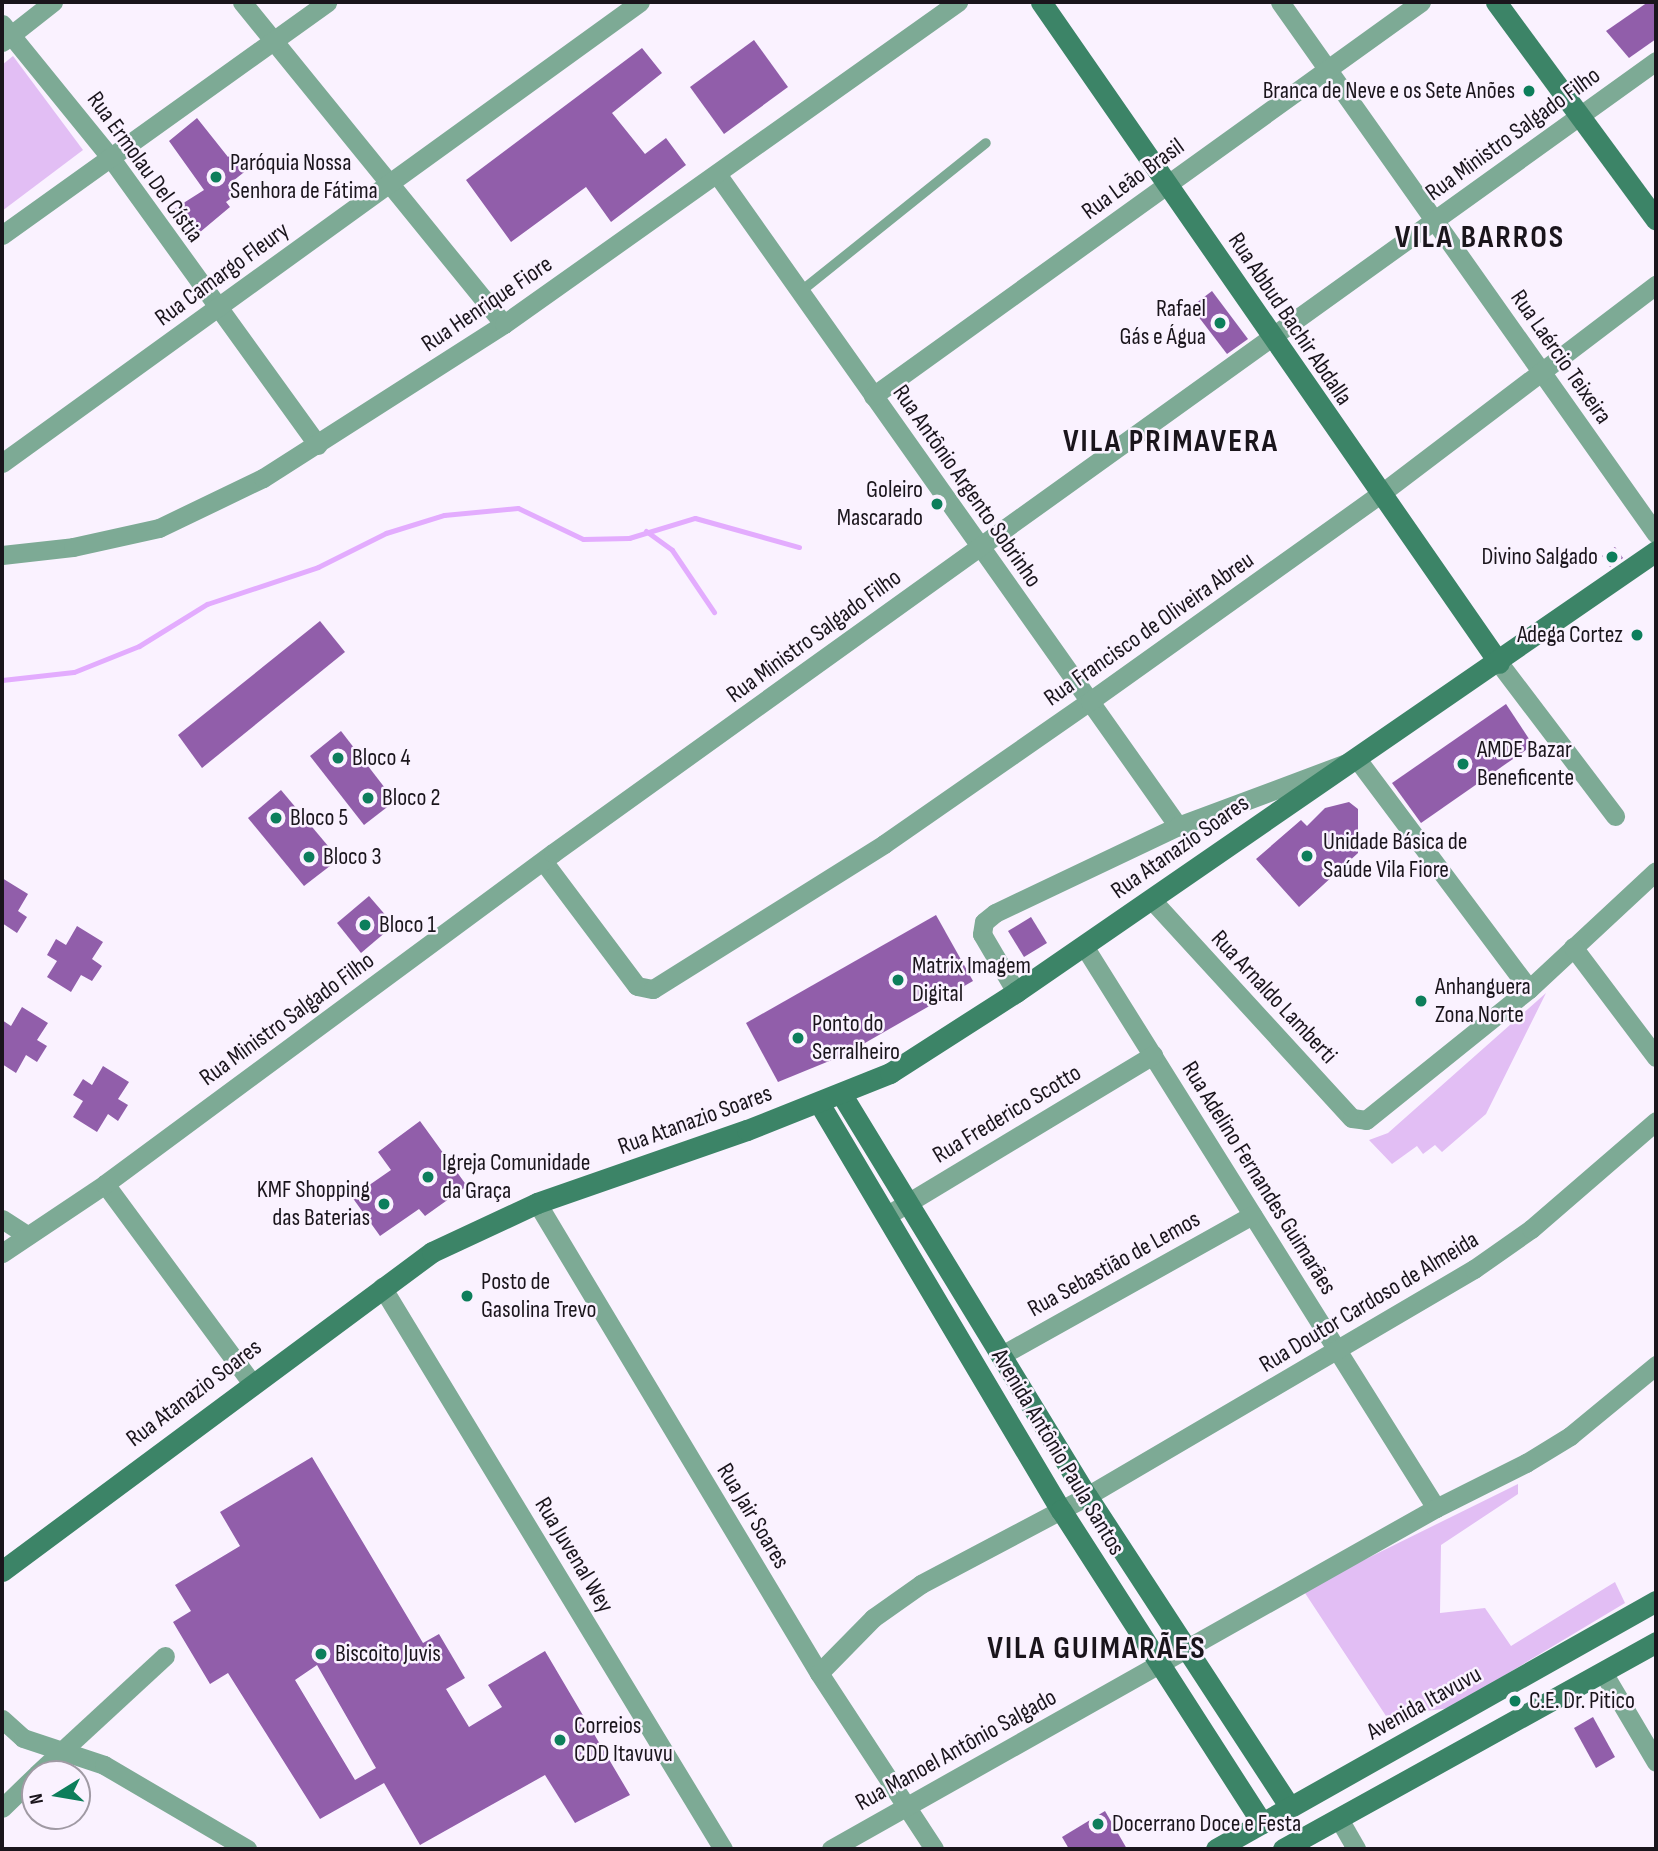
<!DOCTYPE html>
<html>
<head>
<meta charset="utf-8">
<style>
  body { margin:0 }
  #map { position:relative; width:1658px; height:1851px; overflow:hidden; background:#faf2ff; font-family:"Sofia Sans Condensed",sans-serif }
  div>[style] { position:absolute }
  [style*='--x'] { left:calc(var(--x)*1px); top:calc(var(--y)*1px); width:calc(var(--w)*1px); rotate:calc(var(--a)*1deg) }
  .green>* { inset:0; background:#e2bef4 }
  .stream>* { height:5px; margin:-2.5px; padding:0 2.5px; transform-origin:2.5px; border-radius:2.5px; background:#e3acfe }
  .building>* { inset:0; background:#915eaa }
  .lane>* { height:10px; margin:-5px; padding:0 5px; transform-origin:5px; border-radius:5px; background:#7daa95 }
  .street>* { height:19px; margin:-9.5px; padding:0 9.5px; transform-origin:9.5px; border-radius:9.5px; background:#7daa95 }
  .secondary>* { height:21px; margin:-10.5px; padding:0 10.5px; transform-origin:10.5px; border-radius:10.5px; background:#3c8467 }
  .dots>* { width:19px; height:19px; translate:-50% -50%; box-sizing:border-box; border:4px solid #faf2ff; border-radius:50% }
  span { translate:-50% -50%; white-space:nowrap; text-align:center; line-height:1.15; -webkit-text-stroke:5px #faf2ff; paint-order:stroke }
  .poi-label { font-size:24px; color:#1a151c }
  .right { translate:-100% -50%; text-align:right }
  .left { translate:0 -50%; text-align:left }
  .street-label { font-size:24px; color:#1a151c }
  .district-label { font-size:32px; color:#1a151c; font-weight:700; letter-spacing:2px }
  .frame { position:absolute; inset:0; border:4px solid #1a151c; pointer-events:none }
  .north { position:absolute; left:21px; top:1760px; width:70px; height:70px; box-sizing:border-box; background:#faf2ff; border:2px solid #a09aa4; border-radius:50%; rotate:259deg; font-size:19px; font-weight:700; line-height:28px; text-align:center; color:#1a151c }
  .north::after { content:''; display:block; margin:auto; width:24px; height:32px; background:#0d7e5b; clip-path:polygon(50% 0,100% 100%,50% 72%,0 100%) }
</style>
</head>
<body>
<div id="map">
  <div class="green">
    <i style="clip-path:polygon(13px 56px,83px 150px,2px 211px,2px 65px)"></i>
    <i style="clip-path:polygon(1546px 993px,1486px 1114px,1442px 1152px,1435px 1145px,1423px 1154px,1417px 1146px,1392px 1164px,1369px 1140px,1388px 1133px)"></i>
    <i style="clip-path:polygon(1518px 1484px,1518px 1494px,1441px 1545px,1440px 1613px,1485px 1608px,1511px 1646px,1615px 1582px,1625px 1603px,1450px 1708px,1386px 1716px,1303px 1590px)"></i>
  </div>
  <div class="stream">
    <i style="--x:646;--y:531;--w:32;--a:36"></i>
    <i style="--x:672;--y:550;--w:75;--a:55.9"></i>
    <i style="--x:2;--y:680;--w:72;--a:-6.3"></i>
    <i style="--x:74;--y:672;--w:70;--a:-21.8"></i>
    <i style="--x:139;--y:646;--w:80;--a:-31.7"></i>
    <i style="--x:207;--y:604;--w:117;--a:-18.4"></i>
    <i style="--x:318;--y:567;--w:76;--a:-26.6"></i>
    <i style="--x:386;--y:533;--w:61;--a:-17.2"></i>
    <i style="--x:444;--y:515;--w:74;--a:-5.4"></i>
    <i style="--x:518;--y:508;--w:72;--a:25.5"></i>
    <i style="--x:583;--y:539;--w:46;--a:-1.2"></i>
    <i style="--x:629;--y:538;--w:69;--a:-16.9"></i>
    <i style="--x:695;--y:518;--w:108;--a:15.6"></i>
  </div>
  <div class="building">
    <i style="clip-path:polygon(1648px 2px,1656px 2px,1656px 39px,1629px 58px,1606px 31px)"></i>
    <i style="clip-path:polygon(754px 40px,788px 87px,724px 134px,690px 87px)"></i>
    <i style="clip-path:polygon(642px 48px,662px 73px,612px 113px,645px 154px,666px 138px,686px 165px,611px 222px,586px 187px,511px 242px,466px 180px)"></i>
    <i style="clip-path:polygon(197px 118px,228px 157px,234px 152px,248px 169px,228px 185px,237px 194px,226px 202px,230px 207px,193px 238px,174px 209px,204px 190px,169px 141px)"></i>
    <i style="clip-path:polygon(1212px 291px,1248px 339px,1227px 354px,1191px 307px)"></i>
    <i style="clip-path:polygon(1615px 547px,1623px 558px,1610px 567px,1602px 556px)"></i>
    <i style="clip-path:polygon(320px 621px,345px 652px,202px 768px,178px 735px)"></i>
    <i style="clip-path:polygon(1506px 704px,1533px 745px,1421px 823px,1392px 783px)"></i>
    <i style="clip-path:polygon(341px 731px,395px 801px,364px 825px,310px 756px)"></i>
    <i style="clip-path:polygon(281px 790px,339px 859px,304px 886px,248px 818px)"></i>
    <i style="clip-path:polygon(1349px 802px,1358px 809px,1358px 853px,1299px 907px,1256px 859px,1301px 820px,1307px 826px,1325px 808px)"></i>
    <i style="clip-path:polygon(2px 878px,28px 894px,18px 911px,27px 917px,17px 933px,2px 923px)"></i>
    <i style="clip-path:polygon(369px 896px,394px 925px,361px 953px,337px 923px)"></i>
    <i style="clip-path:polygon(936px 915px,973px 981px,844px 1055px,778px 1082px,746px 1023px)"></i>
    <i style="clip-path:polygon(1031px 917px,1047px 943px,1024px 957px,1008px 931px)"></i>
    <i style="clip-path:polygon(77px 926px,103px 942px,92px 959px,102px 966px,92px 981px,81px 975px,71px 992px,47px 977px,57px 961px,47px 955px,56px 939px,66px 945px)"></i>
    <i style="clip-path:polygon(22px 1007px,48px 1023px,37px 1040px,47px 1046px,37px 1062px,26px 1055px,16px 1073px,2px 1064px,2px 1020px,11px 1026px)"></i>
    <i style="clip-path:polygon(103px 1066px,129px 1082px,118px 1099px,128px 1105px,118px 1121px,108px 1114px,97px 1132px,73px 1117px,83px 1101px,73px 1095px,83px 1079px,92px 1085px)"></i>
    <i style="clip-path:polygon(420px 1121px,467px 1186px,425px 1216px,419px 1209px,380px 1236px,352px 1197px,391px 1170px,378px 1152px)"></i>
    <i style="clip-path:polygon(evenodd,312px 1457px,423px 1643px,439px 1634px,465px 1678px,446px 1689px,469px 1727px,502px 1707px,488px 1685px,545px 1651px,630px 1795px,575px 1823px,545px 1775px,420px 1845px,384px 1783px,320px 1819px,228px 1673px,210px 1684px,173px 1622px,191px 1611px,175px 1585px,240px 1546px,220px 1512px,312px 1457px,317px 1665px,376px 1768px,355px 1780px,295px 1680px,317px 1665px)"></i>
    <i style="clip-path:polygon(1593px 1717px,1615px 1757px,1596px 1768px,1574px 1728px)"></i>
    <i style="clip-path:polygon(1105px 1811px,1127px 1849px,1069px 1849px,1062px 1837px)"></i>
  </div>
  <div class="lane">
    <i style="--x:800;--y:292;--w:238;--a:-38.7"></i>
  </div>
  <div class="street">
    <i style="--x:242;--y:2;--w:415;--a:50.9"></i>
    <i style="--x:1280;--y:2;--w:651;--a:54.75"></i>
    <i style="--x:2;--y:24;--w:171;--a:50.9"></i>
    <i style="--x:110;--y:157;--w:355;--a:54.2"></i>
    <i style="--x:2;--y:42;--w:65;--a:-38.1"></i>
    <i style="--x:717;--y:174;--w:799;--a:54.74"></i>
    <i style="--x:2;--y:235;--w:400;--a:-35.6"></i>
    <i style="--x:873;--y:396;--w:675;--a:-35.72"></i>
    <i style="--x:2;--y:463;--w:787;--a:-35.85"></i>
    <i style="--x:2;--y:555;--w:71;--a:-6.4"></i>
    <i style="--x:73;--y:547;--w:88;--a:-12.5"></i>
    <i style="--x:159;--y:528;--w:115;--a:-25.7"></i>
    <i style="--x:263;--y:478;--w:286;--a:-32.6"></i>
    <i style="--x:504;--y:324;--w:557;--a:-35.35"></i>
    <i style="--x:1499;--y:663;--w:192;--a:52.8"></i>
    <i style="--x:543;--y:861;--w:156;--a:53.1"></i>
    <i style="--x:637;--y:986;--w:16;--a:11"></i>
    <i style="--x:653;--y:989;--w:273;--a:-32.1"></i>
    <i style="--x:884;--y:844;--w:251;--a:-34.8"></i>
    <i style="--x:1090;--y:701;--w:355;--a:-35.5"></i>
    <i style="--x:1379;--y:495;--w:348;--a:-37.2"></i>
    <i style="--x:1151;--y:899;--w:297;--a:47.5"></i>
    <i style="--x:1352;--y:1118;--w:14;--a:8"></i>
    <i style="--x:1366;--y:1120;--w:209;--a:-38.8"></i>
    <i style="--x:1529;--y:989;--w:173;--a:-42.9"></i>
    <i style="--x:1084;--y:946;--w:663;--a:57.94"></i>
    <i style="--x:1573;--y:947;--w:138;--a:53"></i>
    <i style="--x:1016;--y:992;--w:67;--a:-120.4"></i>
    <i style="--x:982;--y:934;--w:12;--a:-81"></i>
    <i style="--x:984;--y:922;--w:14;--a:-39"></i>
    <i style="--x:995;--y:913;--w:203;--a:-25.4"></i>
    <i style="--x:1178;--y:826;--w:191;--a:-20.5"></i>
    <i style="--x:1357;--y:759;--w:287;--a:53.2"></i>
    <i style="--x:105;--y:1184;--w:246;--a:53.6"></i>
    <i style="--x:537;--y:1203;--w:548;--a:59.04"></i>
    <i style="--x:819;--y:1673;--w:210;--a:56.8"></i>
    <i style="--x:886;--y:1216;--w:312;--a:-31.1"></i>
    <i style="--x:2;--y:1219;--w:30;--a:33"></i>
    <i style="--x:2;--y:1253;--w:124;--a:-33.8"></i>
    <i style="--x:105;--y:1184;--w:557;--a:-36.46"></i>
    <i style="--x:553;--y:853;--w:1358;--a:-35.68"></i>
    <i style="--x:382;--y:1287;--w:657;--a:58.75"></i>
    <i style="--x:1000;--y:1356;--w:289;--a:-29.2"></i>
    <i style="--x:819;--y:1673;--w:77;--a:-45.5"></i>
    <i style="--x:873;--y:1618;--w:59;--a:-35.3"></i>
    <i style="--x:921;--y:1584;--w:188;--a:-27.9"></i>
    <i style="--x:1087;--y:1496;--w:449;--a:-30.4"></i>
    <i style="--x:1474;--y:1269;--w:70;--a:-35.1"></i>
    <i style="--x:1531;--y:1229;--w:165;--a:-40.8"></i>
    <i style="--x:1604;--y:1674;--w:102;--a:59.4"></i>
    <i style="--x:2;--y:1719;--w:28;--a:42"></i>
    <i style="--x:23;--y:1738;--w:85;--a:18.4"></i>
    <i style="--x:104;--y:1765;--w:166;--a:30.4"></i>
    <i style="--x:37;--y:1774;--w:174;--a:-42.7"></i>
    <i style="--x:2;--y:1808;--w:46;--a:-44.1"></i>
    <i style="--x:1339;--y:1819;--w:34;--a:60"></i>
    <i style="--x:831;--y:1849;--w:694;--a:-29.41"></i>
    <i style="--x:1436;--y:1508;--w:101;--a:-26.6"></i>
    <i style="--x:1526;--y:1463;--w:52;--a:-31.5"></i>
    <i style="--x:1570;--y:1436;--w:112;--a:-39.5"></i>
  </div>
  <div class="secondary">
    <i style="--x:1041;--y:2;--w:804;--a:55.28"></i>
    <i style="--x:1496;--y:2;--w:270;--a:53.7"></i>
    <i style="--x:842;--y:1095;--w:470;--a:58.6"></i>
    <i style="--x:1087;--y:1496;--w:371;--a:56.9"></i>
    <i style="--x:819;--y:1103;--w:474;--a:59.3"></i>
    <i style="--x:1061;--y:1510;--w:372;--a:57.3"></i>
    <i style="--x:2;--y:1571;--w:535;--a:-36.57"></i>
    <i style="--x:432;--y:1252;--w:116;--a:-25"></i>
    <i style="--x:537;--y:1203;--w:222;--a:-19.2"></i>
    <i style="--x:747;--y:1130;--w:154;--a:-21.7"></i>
    <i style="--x:890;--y:1073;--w:150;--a:-32.7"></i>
    <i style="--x:1016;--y:992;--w:777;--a:-34.57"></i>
    <i style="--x:1216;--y:1849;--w:505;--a:-29.41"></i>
    <i style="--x:1283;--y:1849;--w:427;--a:-29"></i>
  </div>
  <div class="dots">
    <i style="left:1529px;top:91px;background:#0d7e5b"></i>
    <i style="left:216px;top:177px;background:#0d7e5b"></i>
    <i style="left:1220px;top:323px;background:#0d7e5b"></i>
    <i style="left:937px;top:504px;background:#0d7e5b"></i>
    <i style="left:1612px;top:557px;background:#0d7e5b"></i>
    <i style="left:1637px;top:635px;background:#0d7e5b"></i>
    <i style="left:338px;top:758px;background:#0d7e5b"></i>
    <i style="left:1463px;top:764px;background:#0d7e5b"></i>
    <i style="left:368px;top:798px;background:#0d7e5b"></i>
    <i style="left:276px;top:818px;background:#0d7e5b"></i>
    <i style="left:1307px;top:856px;background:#0d7e5b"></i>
    <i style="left:309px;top:857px;background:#0d7e5b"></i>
    <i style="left:365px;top:925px;background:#0d7e5b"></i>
    <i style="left:898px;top:980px;background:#0d7e5b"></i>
    <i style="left:1421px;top:1001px;background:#0d7e5b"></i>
    <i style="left:798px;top:1038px;background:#0d7e5b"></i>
    <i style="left:428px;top:1177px;background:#0d7e5b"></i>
    <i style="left:384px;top:1204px;background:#0d7e5b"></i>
    <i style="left:467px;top:1296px;background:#0d7e5b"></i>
    <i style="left:321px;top:1654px;background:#0d7e5b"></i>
    <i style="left:1515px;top:1701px;background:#0d7e5b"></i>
    <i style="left:560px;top:1740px;background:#0d7e5b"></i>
    <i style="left:1098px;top:1824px;background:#0d7e5b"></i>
  </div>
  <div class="poi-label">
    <span class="right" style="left:1515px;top:91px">Branca de Neve e os Sete Anões</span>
    <span class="left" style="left:230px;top:177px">Paróquia Nossa<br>Senhora de Fátima</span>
    <span class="right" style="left:1206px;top:323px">Rafael<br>Gás e Água</span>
    <span class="right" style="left:923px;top:504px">Goleiro<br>Mascarado</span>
    <span class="right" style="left:1598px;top:557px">Divino Salgado</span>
    <span class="right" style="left:1623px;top:635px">Adega Cortez</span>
    <span class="left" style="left:1477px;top:764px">AMDE Bazar<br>Beneficente</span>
    <span class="left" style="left:352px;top:758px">Bloco 4</span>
    <span class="left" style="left:382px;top:798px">Bloco 2</span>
    <span class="left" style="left:290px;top:818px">Bloco 5</span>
    <span class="left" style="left:1323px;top:856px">Unidade Básica de<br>Saúde Vila Fiore</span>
    <span class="left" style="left:323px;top:857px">Bloco 3</span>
    <span class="left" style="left:379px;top:925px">Bloco 1</span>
    <span class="left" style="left:912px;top:980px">Matrix Imagem<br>Digital</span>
    <span class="left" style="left:1435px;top:1001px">Anhanguera<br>Zona Norte</span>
    <span class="left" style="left:812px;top:1038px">Ponto do<br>Serralheiro</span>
    <span class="left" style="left:442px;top:1177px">Igreja Comunidade<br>da Graça</span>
    <span class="right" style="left:370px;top:1204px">KMF Shopping<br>das Baterias</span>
    <span class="left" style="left:481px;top:1296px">Posto de<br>Gasolina Trevo</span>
    <span class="left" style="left:335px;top:1654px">Biscoito Juvis</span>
    <span class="left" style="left:1529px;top:1701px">C.E. Dr. Pitico</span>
    <span class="left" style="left:574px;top:1740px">Correios<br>CDD Itavuvu</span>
    <span class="left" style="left:1112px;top:1824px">Docerrano Doce e Festa</span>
  </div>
  <div class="street-label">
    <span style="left:1513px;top:134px;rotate:-36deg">Rua Ministro Salgado Filho</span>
    <span style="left:145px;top:167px;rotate:54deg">Rua Ermolau Del Cístia</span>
    <span style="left:1133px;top:179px;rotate:-36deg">Rua Leão Brasil</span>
    <span style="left:222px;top:274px;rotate:-36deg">Rua Camargo Fleury</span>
    <span style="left:487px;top:304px;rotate:-34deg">Rua Henrique Fiore</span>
    <span style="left:1290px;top:319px;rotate:56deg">Rua Abbud Bachir Abdalla</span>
    <span style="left:1561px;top:357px;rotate:55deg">Rua Laércio Teixeira</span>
    <span style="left:967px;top:486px;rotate:55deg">Rua Antônio Argento Sobrinho</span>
    <span style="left:1149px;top:629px;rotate:-35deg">Rua Francisco de Oliveira Abreu</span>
    <span style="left:814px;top:636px;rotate:-36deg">Rua Ministro Salgado Filho</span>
    <span style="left:1180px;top:847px;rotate:-35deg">Rua Atanazio Soares</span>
    <span style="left:1274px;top:997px;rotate:47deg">Rua Arnaldo Lamberti</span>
    <span style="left:287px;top:1019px;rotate:-36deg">Rua Ministro Salgado Filho</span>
    <span style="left:1007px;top:1114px;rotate:-31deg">Rua Frederico Scotto</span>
    <span style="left:695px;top:1120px;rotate:-20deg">Rua Atanazio Soares</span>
    <span style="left:1259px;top:1178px;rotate:58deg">Rua Adelino Fernandes Guimarães</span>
    <span style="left:1114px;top:1264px;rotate:-29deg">Rua Sebastião de Lemos</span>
    <span style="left:1369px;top:1302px;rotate:-31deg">Rua Doutor Cardoso de Almeida</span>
    <span style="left:194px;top:1393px;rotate:-37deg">Rua Atanazio Soares</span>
    <span style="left:1058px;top:1452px;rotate:59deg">Avenida Antônio Paula Santos</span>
    <span style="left:753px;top:1516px;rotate:59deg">Rua Jair Soares</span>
    <span style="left:574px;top:1555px;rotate:59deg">Rua Juvenal Wey</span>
    <span style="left:1424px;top:1703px;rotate:-29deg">Avenida Itavuvu</span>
    <span style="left:956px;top:1750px;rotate:-29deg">Rua Manoel Antônio Salgado</span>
  </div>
  <div class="district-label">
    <span style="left:1480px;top:238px">VILA BARROS</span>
    <span style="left:1171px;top:442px">VILA PRIMAVERA</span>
    <span style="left:1097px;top:1649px">VILA GUIMARÃES</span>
  </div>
  <div class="frame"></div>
  <div class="north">N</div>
</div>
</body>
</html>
